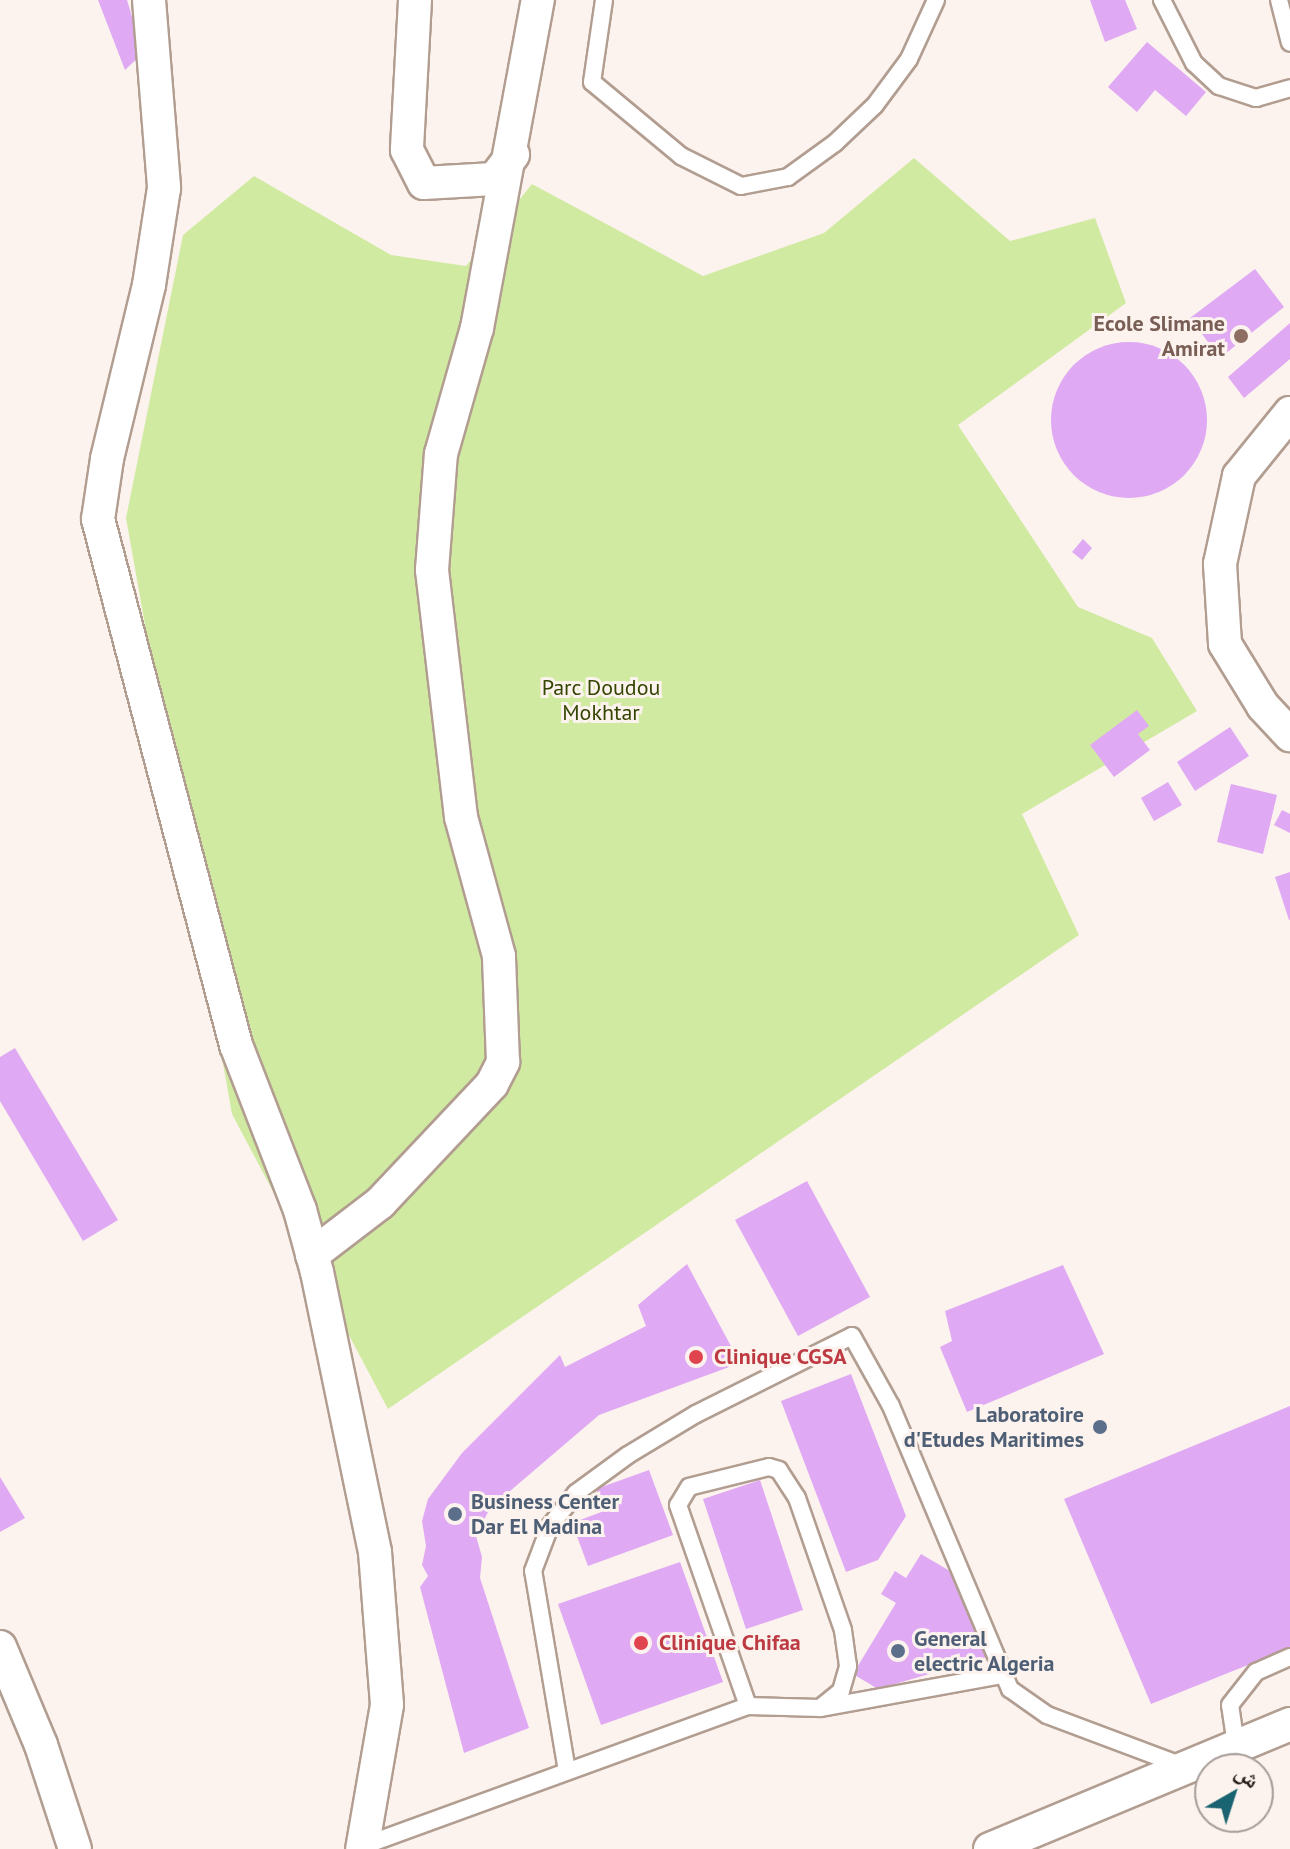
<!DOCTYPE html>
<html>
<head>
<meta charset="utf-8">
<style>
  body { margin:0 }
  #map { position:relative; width:1290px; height:1849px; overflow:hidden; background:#fcf3ee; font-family:"PT Sans","Noto Naskh Arabic",sans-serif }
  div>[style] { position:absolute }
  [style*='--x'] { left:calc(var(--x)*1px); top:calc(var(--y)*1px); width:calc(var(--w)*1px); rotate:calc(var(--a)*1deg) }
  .green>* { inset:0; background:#d1eaa2 }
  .building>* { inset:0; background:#e0a9f3 }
  .round { border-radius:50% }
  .roads { filter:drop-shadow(2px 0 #b29d91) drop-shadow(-2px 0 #b29d91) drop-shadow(0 2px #b29d91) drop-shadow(0 -2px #b29d91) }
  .lane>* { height:16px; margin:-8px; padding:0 8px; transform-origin:8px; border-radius:8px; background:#fff }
  .street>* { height:32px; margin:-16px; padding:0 16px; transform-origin:16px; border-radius:16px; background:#fff }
  .dots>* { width:22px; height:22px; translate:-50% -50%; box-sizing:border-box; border:4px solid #fcf3ee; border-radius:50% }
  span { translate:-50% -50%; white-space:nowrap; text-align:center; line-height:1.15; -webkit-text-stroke:6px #fcf3ee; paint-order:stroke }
  .education-label { font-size:22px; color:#785e54; font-weight:700 }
  .right { translate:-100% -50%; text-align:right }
  .park-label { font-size:22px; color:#344502 }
  .health-label { font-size:22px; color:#be3a42; font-weight:700 }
  .left { translate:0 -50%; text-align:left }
  .service-label { font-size:22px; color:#4e5e75; font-weight:700 }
  .north { position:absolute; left:1194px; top:1753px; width:80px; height:80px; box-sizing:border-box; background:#fcf3ee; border:2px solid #a69d98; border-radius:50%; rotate:39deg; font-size:22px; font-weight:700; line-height:32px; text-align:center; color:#241c17 }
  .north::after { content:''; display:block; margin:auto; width:28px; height:36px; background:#196470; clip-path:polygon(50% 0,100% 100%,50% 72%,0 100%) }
</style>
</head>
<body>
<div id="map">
  <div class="green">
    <i style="clip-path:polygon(914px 158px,1010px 241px,1095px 218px,1126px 303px,958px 425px,1078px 607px,1152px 638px,1197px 711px,1022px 814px,1079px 935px,388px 1409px,232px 1114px,126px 518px,183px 235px,254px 176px,391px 255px,466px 266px,532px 184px,703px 276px,824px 233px)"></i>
  </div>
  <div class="building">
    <i style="clip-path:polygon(98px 0,127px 0,143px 53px,125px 70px)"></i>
    <i style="clip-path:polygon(1090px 0,1125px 0,1137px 29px,1105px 42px)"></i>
    <i style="clip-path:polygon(1147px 42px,1206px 92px,1186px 116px,1155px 90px,1137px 112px,1108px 87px)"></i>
    <i style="clip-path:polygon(1255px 269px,1284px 307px,1220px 358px,1190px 318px)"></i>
    <i style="clip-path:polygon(1290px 323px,1290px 359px,1244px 398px,1228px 377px)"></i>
    <i class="round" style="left:1051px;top:342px;width:156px;height:156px"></i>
    <i style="clip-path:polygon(1083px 539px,1092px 548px,1082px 560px,1072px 552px)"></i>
    <i style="clip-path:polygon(1137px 710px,1149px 726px,1138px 734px,1150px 750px,1114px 777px,1090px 745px)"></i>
    <i style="clip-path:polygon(1230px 727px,1249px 756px,1195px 791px,1177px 762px)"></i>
    <i style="clip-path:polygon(1168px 782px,1182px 805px,1154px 821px,1141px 798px)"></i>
    <i style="clip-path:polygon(1231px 784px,1277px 795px,1263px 854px,1217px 842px)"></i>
    <i style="clip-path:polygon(1282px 810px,1290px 814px,1290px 833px,1274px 825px)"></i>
    <i style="clip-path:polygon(1290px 872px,1290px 920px,1289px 920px,1275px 877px)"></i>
    <i style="clip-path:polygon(15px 1048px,118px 1220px,83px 1241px,0 1101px,0 1057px)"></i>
    <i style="clip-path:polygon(807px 1181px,870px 1297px,798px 1336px,735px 1220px)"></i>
    <i style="clip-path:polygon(687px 1264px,740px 1363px,599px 1415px,490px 1508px,476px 1536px,482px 1557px,480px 1578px,529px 1728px,464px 1753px,420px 1587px,428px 1576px,422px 1565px,426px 1546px,422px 1521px,428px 1499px,462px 1453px,560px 1355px,565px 1367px,646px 1326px,638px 1305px)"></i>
    <i style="clip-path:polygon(1063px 1265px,1104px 1354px,967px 1412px,940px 1347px,952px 1341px,945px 1311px)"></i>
    <i style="clip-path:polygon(851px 1374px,906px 1516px,878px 1560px,846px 1572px,781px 1401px)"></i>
    <i style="clip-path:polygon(1290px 1406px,1290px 1648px,1151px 1704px,1064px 1499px)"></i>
    <i style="clip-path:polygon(649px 1470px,673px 1535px,588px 1566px,572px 1523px,604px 1511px,596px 1489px)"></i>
    <i style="clip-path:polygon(0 1477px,25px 1518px,0 1532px)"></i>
    <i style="clip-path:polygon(760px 1480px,803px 1610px,746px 1629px,703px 1499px)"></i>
    <i style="clip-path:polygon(921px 1554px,960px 1577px,987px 1657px,878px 1689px,853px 1674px,896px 1603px,881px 1594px,895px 1571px,906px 1578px)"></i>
    <i style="clip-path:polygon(680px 1562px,723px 1682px,601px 1725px,558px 1604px)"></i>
  </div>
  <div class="roads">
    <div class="lane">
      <i style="--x:604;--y:0;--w:83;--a:98.3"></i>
      <i style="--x:592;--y:82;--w:116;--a:39.7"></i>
      <i style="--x:681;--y:156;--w:67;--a:26.6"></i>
      <i style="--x:741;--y:186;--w:48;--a:-10.8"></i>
      <i style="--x:788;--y:177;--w:58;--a:-35.9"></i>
      <i style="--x:835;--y:143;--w:55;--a:-43.5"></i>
      <i style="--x:875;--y:105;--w:57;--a:-53.5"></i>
      <i style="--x:909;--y:59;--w:65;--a:-65.4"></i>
      <i style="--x:1162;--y:0;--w:71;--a:63.1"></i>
      <i style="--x:1194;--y:63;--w:34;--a:43"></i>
      <i style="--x:1219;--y:86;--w:39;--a:18"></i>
      <i style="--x:1256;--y:98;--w:35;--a:-16"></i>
      <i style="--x:1279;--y:0;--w:44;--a:75.7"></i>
      <i style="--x:821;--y:1708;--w:185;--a:-10.3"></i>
      <i style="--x:1236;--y:1745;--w:40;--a:-98.5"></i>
      <i style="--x:1230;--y:1705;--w:42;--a:-51.8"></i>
      <i style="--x:1256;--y:1672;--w:37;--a:-24"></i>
      <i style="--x:567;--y:1771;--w:203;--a:-99.6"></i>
      <i style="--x:533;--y:1571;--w:48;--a:-69.3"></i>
      <i style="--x:550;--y:1526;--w:42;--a:-51.8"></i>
      <i style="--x:576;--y:1493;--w:64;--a:-36.2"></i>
      <i style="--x:628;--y:1455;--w:79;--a:-31.1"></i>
      <i style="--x:696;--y:1414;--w:174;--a:-26.6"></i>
      <i style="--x:852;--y:1336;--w:80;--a:60.9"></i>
      <i style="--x:891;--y:1406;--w:307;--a:67.2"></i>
      <i style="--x:1010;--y:1689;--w:45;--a:35.1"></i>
      <i style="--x:1047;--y:1715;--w:145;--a:20.6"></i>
      <i style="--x:363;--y:1846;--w:410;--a:-20"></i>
      <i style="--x:748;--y:1706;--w:72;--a:1.6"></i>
      <i style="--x:820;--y:1708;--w:27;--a:-39"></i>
      <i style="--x:841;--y:1691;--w:26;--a:-74"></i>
      <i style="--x:848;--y:1666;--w:36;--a:-98"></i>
      <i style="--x:843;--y:1630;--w:140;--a:-109.2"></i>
      <i style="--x:797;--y:1498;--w:33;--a:-123"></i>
      <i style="--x:779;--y:1470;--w:10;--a:-163"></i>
      <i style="--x:769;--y:1467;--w:82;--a:166"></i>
      <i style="--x:689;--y:1487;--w:21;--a:121"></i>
      <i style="--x:678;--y:1505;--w:213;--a:70.8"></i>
    </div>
    <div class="street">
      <i style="--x:149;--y:0;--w:189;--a:85.4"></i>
      <i style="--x:164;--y:188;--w:98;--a:98.8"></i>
      <i style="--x:149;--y:285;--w:179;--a:103.6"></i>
      <i style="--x:107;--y:459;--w:61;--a:98.5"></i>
      <i style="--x:98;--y:519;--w:544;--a:75.3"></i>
      <i style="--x:236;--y:1045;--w:177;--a:68.8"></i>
      <i style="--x:300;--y:1210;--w:64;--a:74.7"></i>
      <i style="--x:317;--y:1272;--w:286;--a:78.3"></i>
      <i style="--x:375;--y:1552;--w:153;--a:85.5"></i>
      <i style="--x:387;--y:1705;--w:146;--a:99.8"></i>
      <i style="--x:415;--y:0;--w:150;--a:93.1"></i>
      <i style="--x:407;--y:150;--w:37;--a:63"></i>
      <i style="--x:424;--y:183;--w:70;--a:-3.3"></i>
      <i style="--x:494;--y:179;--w:31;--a:-52"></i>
      <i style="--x:1290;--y:413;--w:81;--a:129"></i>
      <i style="--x:1239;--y:476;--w:90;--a:102.2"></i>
      <i style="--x:1220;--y:564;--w:80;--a:86.4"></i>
      <i style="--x:1225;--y:644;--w:73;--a:58.5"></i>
      <i style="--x:1263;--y:706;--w:40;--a:47"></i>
      <i style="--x:312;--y:1255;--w:86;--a:-37.4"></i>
      <i style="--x:380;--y:1203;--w:163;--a:-46.7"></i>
      <i style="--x:492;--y:1084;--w:25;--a:-63"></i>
      <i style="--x:503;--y:1062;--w:106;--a:-92.2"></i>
      <i style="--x:499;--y:956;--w:144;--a:-105.3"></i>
      <i style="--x:461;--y:817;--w:249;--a:-96.7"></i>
      <i style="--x:432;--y:570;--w:116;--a:-85.6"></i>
      <i style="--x:441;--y:454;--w:131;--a:-74.1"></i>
      <i style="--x:477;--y:328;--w:334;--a:-79.5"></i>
      <i style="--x:0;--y:1647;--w:106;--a:67.3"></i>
      <i style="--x:41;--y:1745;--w:109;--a:71.9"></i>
      <i style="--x:990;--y:1849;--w:325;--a:-22.6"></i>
    </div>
  </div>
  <div class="dots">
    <i style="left:1241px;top:336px;background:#8d6e63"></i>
    <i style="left:696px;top:1357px;background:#e0444e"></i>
    <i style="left:1100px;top:1427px;background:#5c6f8a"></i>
    <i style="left:455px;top:1514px;background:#5c6f8a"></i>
    <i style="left:641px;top:1643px;background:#e0444e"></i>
    <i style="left:898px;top:1651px;background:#5c6f8a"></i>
  </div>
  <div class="education-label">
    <span class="right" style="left:1225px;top:336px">Ecole Slimane<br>Amirat</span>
  </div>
  <div class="park-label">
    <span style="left:601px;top:700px">Parc Doudou<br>Mokhtar</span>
  </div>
  <div class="health-label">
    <span class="left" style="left:714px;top:1357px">Clinique CGSA</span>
    <span class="left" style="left:659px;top:1643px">Clinique Chifaa</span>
  </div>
  <div class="service-label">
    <span class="right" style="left:1084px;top:1427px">Laboratoire<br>d'Etudes Maritimes</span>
    <span class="left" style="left:471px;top:1514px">Business Center<br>Dar El Madina</span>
    <span class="left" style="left:914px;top:1651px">General<br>electric Algeria</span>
  </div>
  <div class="north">ش</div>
</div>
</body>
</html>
